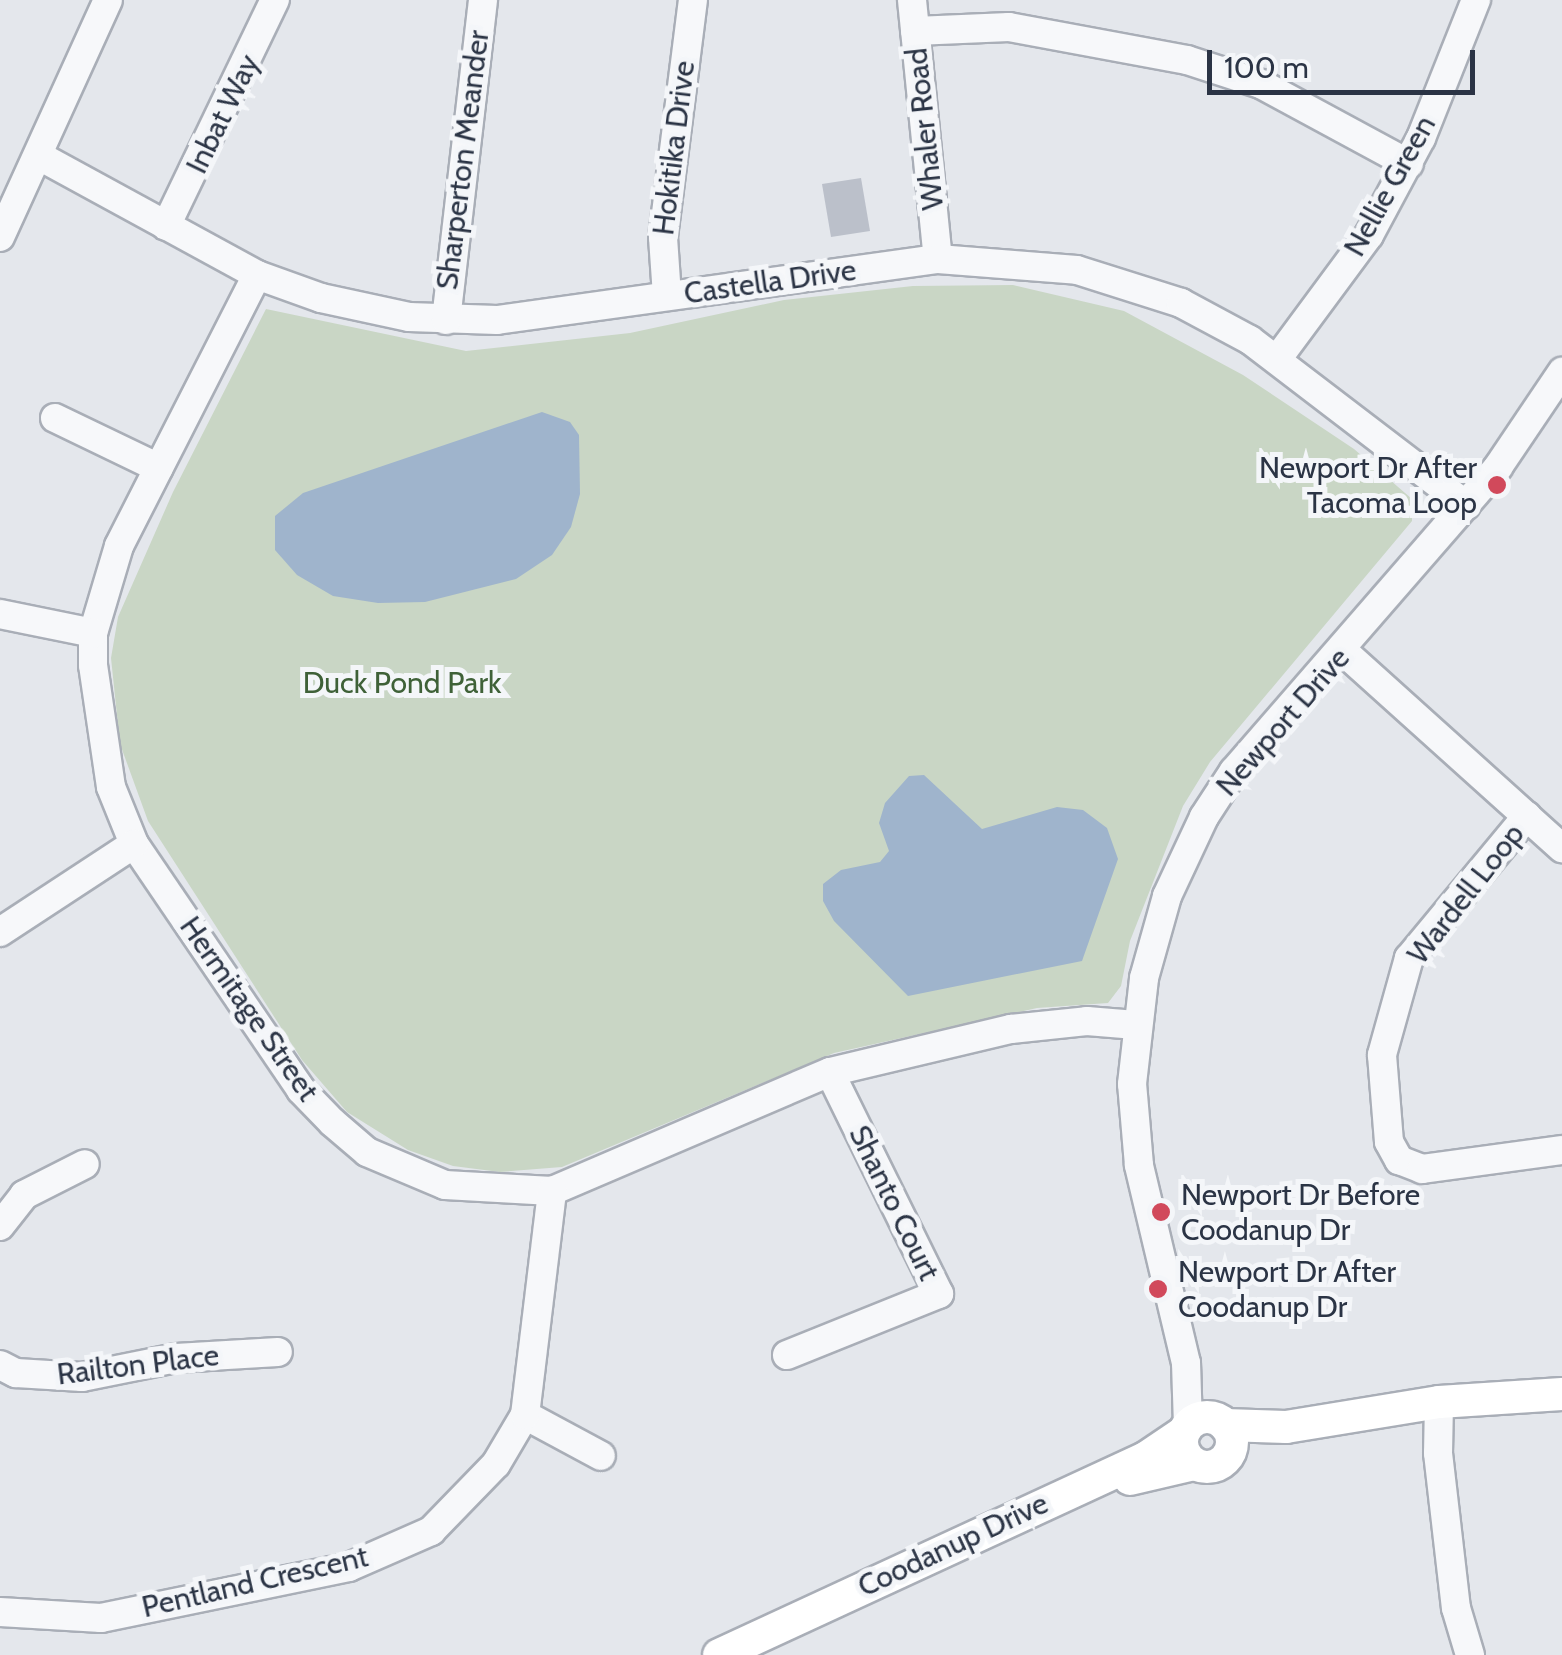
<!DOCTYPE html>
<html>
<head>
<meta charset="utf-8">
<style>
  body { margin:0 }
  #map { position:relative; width:1562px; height:1655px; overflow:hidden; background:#e4e7ec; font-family:Cabin,sans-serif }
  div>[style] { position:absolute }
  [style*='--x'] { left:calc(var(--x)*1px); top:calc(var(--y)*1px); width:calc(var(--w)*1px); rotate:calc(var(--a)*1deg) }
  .green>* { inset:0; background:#c9d6c5 }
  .water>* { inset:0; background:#9fb4cc }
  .building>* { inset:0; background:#bbc0ca }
  .roads { filter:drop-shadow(2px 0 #a9aeb7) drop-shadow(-2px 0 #a9aeb7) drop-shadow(0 2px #a9aeb7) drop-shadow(0 -2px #a9aeb7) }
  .minor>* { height:28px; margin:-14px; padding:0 14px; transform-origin:14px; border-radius:14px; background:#f7f8fa }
  .major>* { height:32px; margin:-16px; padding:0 16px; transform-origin:16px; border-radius:16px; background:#fff }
  .major>.ring { margin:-16px; padding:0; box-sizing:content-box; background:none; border:32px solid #fff; border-radius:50% }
  .dots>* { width:28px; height:28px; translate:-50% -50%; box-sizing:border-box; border:5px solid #f4f6f9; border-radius:50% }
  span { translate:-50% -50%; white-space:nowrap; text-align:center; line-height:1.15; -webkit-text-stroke:10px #f4f6f9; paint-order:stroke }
  .street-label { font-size:30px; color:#2b3445 }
  .poi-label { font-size:30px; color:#2b3445 }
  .right { translate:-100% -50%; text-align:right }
  .left { translate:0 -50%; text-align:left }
  .park-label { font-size:30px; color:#3f6138 }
  .scale { position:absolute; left:1207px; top:50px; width:268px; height:45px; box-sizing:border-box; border:5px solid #2b3445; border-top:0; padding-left:12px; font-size:30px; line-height:35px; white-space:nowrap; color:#2b3445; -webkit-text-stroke:8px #f4f6f9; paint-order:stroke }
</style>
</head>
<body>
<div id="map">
  <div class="green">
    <i style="clip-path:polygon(1013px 285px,1124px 311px,1243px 375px,1354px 449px,1412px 499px,1412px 521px,1210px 762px,1183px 806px,1130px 941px,1121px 986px,1108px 1003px,1037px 1008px,834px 1053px,562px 1167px,500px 1172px,453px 1166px,408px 1150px,347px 1112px,302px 1060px,148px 821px,120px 744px,111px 658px,118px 617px,173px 492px,266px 309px,466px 351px,630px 333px,784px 300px,913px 286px)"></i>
  </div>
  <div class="water">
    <i style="clip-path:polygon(542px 412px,570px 422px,579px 435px,580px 494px,571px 527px,552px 555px,516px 579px,425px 602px,378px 603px,333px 596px,297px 575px,275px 550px,275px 516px,303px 493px)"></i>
    <i style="clip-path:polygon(924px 775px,982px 829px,1057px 807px,1083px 810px,1107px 828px,1118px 859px,1082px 961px,908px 996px,834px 921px,823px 901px,823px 884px,841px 870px,880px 862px,889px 851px,879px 823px,885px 803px,909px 776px)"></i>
  </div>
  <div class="building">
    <i style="clip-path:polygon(861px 178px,870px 231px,831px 237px,822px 184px)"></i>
  </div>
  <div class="roads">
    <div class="minor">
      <i style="--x:912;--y:0;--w:260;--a:84.3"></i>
      <i style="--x:915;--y:31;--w:94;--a:-2.4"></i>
      <i style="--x:1009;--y:27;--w:181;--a:10.5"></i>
      <i style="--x:1187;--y:60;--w:78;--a:18"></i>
      <i style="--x:1261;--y:84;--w:168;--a:28.4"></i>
      <i style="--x:41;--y:157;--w:246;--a:28.6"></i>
      <i style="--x:257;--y:275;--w:68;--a:19.8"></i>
      <i style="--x:321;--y:298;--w:90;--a:12.2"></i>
      <i style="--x:409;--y:317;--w:88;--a:2"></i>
      <i style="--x:497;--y:320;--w:445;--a:-7.9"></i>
      <i style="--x:938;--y:259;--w:139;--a:4.5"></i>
      <i style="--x:1077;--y:270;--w:109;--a:17.6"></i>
      <i style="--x:1181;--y:303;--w:78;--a:28.2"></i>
      <i style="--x:1250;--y:340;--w:272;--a:37.4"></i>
      <i style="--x:166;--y:226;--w:251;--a:-64.3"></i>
      <i style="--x:0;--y:237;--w:260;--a:-65.5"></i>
      <i style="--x:257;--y:275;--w:304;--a:117"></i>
      <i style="--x:119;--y:546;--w:91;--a:106.6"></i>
      <i style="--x:93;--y:633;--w:32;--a:90"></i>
      <i style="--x:93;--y:665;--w:123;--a:81.6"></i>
      <i style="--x:111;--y:787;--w:61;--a:68"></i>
      <i style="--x:134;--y:844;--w:297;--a:55.8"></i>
      <i style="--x:301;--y:1090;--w:45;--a:45.9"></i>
      <i style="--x:332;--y:1122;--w:46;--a:40.6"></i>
      <i style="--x:367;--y:1152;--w:85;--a:22.9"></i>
      <i style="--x:445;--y:1185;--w:107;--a:3.2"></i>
      <i style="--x:552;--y:1191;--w:302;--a:-23.2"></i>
      <i style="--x:830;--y:1072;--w:186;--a:-13.4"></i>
      <i style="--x:1011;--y:1029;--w:76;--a:-6"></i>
      <i style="--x:1087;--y:1021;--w:49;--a:4.7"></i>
      <i style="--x:667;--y:296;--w:59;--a:-93.9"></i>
      <i style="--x:663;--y:237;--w:239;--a:-82.8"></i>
      <i style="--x:446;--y:320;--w:322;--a:-83.4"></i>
      <i style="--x:1278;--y:358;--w:153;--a:-53.5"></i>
      <i style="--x:1369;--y:235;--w:110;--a:-61.8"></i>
      <i style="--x:1421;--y:138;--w:149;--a:-68.3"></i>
      <i style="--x:55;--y:418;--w:115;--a:25.7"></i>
      <i style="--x:0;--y:614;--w:95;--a:11.5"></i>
      <i style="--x:1343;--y:651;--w:295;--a:42"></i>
      <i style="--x:1527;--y:816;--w:185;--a:129.7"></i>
      <i style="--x:1409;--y:958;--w:101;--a:105.6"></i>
      <i style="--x:1382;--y:1055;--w:87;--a:85.4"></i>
      <i style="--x:1389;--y:1142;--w:21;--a:61"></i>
      <i style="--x:1399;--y:1160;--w:25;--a:21"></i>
      <i style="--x:1422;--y:1169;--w:141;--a:-7.7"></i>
      <i style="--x:0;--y:932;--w:160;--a:-33.3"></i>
      <i style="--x:0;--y:1226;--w:39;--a:-52"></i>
      <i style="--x:24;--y:1195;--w:68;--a:-26.9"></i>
      <i style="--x:787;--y:1355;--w:164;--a:-21.9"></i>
      <i style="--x:939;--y:1294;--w:247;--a:-116.2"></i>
      <i style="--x:0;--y:1365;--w:18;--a:27"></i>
      <i style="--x:16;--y:1373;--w:66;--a:3.5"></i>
      <i style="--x:82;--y:1377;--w:96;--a:-11.4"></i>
      <i style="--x:176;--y:1358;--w:102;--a:-3.4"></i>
      <i style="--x:1439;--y:1402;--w:51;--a:91.1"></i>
      <i style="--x:1438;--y:1453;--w:156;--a:83.4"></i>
      <i style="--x:1456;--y:1608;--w:49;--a:73.4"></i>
      <i style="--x:525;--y:1415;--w:86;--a:28.3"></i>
      <i style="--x:1188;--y:1426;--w:63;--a:-91.8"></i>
      <i style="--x:1186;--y:1363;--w:204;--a:-103.4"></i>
      <i style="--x:1139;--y:1165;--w:81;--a:-94.9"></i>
      <i style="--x:1132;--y:1084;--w:107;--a:-83.5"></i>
      <i style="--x:1144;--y:978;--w:85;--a:-74.3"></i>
      <i style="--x:1167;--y:896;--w:87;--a:-64.9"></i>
      <i style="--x:1204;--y:817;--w:55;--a:-56.9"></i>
      <i style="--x:1234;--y:771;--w:403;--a:-49"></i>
      <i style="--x:1498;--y:467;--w:115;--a:-56"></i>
      <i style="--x:0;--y:1612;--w:101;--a:3.4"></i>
      <i style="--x:101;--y:1618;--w:253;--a:-11.6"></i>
      <i style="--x:349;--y:1567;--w:90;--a:-23.7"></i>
      <i style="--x:431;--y:1531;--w:93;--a:-45.9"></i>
      <i style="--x:496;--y:1464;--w:57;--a:-59.4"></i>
      <i style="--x:525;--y:1415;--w:226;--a:-83.1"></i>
    </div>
    <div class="major">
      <i class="ring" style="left:1182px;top:1417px;width:18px;height:18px"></i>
      <i style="--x:1225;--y:1425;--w:61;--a:1.9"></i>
      <i style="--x:1286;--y:1427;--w:155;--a:-9.3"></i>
      <i style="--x:1439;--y:1402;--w:123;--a:-3.7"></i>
      <i style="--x:1130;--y:1479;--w:66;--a:-13.2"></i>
      <i style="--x:719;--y:1655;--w:468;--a:-24.8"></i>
      <i style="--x:1144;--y:1459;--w:48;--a:-34"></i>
    </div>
  </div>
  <div class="dots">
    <i style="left:1497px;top:485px;background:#d1495b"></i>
    <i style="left:1161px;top:1212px;background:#d1495b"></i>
    <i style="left:1158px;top:1289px;background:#d1495b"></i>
  </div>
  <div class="street-label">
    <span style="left:223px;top:114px;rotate:-64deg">Inbat Way</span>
    <span style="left:925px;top:129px;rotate:-96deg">Whaler Road</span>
    <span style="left:674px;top:148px;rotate:-83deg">Hokitika Drive</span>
    <span style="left:463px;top:160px;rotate:-83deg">Sharperton Meander</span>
    <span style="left:1390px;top:186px;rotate:-61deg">Nellie Green</span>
    <span style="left:770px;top:282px;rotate:-8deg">Castella Drive</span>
    <span style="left:1283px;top:722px;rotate:-49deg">Newport Drive</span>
    <span style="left:1466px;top:894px;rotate:-52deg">Wardell Loop</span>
    <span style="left:249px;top:1009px;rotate:55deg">Hermitage Street</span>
    <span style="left:894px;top:1203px;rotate:64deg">Shanto Court</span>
    <span style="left:138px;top:1365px;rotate:-7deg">Railton Place</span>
    <span style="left:953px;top:1545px;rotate:-25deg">Coodanup Drive</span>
    <span style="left:255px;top:1582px;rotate:-13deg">Pentland Crescent</span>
  </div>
  <div class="poi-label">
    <span class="right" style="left:1477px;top:485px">Newport Dr After<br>Tacoma Loop</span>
    <span class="left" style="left:1181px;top:1212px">Newport Dr Before<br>Coodanup Dr</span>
    <span class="left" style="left:1178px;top:1289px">Newport Dr After<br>Coodanup Dr</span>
  </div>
  <div class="park-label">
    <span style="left:402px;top:683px">Duck Pond Park</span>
  </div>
  <div class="scale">100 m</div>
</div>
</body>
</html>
